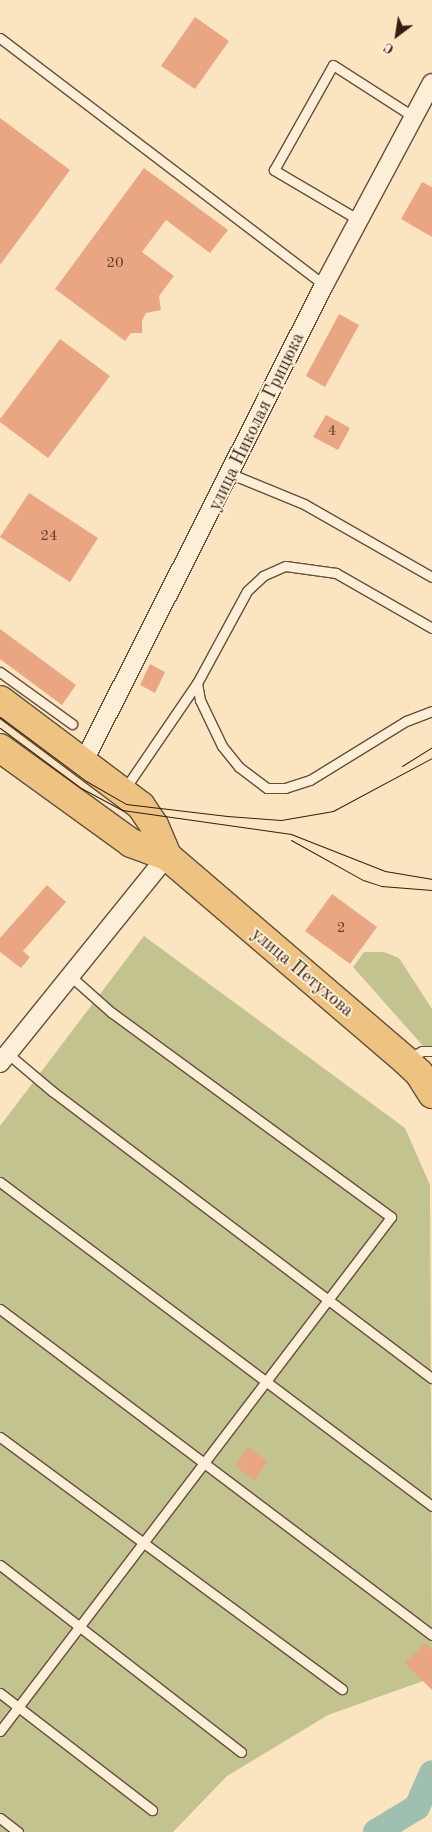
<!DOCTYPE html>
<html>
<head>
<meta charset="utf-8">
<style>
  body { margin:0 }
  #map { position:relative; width:432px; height:1832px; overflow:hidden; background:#fbe5c1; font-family:"Old Standard TT",serif }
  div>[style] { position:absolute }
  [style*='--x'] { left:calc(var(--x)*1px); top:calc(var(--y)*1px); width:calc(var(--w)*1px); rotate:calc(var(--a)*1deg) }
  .green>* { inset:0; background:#c3c390 }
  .river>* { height:26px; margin:-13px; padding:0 13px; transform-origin:13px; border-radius:13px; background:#9fbfb1 }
  .building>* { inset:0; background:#eaa683 }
  .roads { filter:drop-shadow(1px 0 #64503c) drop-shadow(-1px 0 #64503c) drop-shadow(0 1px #64503c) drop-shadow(0 -1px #64503c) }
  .service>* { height:9px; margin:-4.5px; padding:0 4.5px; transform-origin:4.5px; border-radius:4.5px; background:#fceed7 }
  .minor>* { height:18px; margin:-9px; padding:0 9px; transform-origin:9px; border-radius:9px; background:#fceed7 }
  .trunk>* { height:28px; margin:-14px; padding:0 14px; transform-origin:14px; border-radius:14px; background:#eec280 }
  .tram>* { height:1px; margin:-0.5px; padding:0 0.5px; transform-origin:0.5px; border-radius:0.5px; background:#321f10 }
  span { translate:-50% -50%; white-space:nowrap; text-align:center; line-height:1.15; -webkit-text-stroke:4px #fceed7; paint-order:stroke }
  .number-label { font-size:15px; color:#60412d }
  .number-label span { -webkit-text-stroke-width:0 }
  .street-label { font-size:18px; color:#321f10 }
  .north { position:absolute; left:372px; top:10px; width:50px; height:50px; -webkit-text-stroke:4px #fceed7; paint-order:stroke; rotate:211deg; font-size:14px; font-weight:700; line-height:20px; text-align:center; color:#321f10 }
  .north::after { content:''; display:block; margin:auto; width:18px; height:22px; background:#321f10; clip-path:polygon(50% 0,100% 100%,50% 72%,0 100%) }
</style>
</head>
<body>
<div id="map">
  <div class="green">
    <i style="clip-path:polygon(144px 936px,405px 1128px,430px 1185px,432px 1673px,423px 1681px,328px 1715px,227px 1776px,173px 1832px,0 1832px,0 1126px)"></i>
    <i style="clip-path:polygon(364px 952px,384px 952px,399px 958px,432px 1009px,432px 1056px,353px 967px)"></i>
  </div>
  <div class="river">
    <i style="--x:376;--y:1832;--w:48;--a:-31.4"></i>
    <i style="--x:417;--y:1807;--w:37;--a:-66"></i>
  </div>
  <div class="building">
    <i style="clip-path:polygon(195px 17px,229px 41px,195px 89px,161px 66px)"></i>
    <i style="clip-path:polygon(0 118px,70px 170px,0 265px)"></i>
    <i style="clip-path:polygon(144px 168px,228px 230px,210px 253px,166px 220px,142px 252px,174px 276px,159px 296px,161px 310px,146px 313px,142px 321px,142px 333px,131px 333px,125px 341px,55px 289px)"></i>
    <i style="clip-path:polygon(422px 182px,432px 187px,432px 237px,401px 219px)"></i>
    <i style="clip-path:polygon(339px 314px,359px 325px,325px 387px,306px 376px)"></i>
    <i style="clip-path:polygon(60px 339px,110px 376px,48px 458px,0 422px,0 419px)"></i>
    <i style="clip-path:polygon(326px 415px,350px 428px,338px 450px,313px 437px)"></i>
    <i style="clip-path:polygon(29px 493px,98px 538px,70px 582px,0 537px)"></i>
    <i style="clip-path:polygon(0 629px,76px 685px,62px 705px,0 659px)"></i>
    <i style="clip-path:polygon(150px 664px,165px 672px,155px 693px,140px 685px)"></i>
    <i style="clip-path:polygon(47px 885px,66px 902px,23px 951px,30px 957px,21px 968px,0 952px,0 938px)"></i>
    <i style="clip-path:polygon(332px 894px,377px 927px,350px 964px,305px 931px)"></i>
    <i style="clip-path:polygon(248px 1447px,267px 1461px,255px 1480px,235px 1466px)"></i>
    <i style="clip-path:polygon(425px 1643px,432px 1650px,432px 1690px,405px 1663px)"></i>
  </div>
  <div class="roads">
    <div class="service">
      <i style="--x:0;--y:38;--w:407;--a:37.3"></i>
      <i style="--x:359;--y:220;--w:99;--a:-149.5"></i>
      <i style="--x:274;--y:170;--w:120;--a:-60.7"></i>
      <i style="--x:333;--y:65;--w:96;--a:32.7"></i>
      <i style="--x:231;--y:474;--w:79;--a:22.3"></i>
      <i style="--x:304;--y:504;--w:147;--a:29.7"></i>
      <i style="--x:432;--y:628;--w:111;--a:-150.2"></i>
      <i style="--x:336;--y:573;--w:51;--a:-172.2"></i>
      <i style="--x:285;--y:566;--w:24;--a:156"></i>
      <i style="--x:263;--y:576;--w:22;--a:137"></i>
      <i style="--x:247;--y:591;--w:105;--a:118.5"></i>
      <i style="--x:197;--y:683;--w:17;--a:80"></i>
      <i style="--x:200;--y:700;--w:51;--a:64.4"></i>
      <i style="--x:222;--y:746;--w:27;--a:51"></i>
      <i style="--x:239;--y:767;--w:35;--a:37"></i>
      <i style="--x:267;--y:788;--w:18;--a:0"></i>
      <i style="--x:285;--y:788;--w:26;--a:-18"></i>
      <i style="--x:310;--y:780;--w:113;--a:-31.6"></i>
      <i style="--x:406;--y:721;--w:28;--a:-21"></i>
      <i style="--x:0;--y:672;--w:89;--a:35.8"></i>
      <i style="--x:124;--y:790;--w:130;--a:-55.7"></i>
      <i style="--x:7;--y:1053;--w:59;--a:40.2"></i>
      <i style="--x:52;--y:1091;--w:476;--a:37.1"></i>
      <i style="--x:409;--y:1058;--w:15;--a:-28"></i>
      <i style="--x:422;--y:1051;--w:10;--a:0"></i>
      <i style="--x:0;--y:1182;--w:540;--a:36.87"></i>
      <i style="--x:0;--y:1309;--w:541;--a:37.04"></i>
      <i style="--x:0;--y:1437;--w:425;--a:36.4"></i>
      <i style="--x:0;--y:1565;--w:305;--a:37.8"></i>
      <i style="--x:0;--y:1693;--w:192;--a:37.6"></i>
      <i style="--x:0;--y:1731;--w:646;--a:-52.74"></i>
      <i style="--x:391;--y:1217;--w:346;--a:-143.8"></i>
      <i style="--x:112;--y:1013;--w:57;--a:-138.5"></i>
      <i style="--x:0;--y:1818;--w:23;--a:38"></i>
    </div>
    <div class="minor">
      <i style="--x:83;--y:763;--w:535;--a:-63.24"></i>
      <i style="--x:324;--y:285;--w:229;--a:-61.9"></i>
      <i style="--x:0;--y:1063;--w:266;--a:-51.1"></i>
    </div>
    <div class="trunk">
      <i style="--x:0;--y:700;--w:176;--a:36.9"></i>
      <i style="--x:141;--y:806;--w:23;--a:56"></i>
      <i style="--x:154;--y:825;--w:34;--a:67"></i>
      <i style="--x:0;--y:748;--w:162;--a:35.9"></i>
      <i style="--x:131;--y:843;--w:38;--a:20"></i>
      <i style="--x:167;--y:856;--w:313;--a:40.6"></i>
      <i style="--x:405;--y:1060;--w:19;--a:43"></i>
      <i style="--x:419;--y:1073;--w:25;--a:58"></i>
    </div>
  </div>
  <div class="tram">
    <i style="--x:0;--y:717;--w:107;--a:36.7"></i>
    <i style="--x:86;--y:781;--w:46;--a:29.9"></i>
    <i style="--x:126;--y:804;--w:102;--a:6.8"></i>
    <i style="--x:227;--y:816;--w:54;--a:4.2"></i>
    <i style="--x:281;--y:820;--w:53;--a:-9.8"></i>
    <i style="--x:333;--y:811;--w:112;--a:-28.2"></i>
    <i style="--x:0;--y:728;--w:101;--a:36.5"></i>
    <i style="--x:81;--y:788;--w:47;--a:28.2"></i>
    <i style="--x:122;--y:810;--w:171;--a:8.1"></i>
    <i style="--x:291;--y:834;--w:101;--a:21.5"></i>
    <i style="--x:385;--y:871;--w:48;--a:9.7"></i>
    <i style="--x:402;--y:766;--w:36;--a:-32"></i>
    <i style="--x:291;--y:840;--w:82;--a:29.1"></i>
    <i style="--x:363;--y:880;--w:19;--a:18"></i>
    <i style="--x:381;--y:886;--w:51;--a:4.5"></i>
  </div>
  <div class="number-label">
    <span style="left:115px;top:264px">20</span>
    <span style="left:332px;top:432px">4</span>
    <span style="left:49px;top:537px">24</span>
    <span style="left:341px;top:929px">2</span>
  </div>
  <div class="street-label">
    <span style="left:257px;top:422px;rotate:-64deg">улица Николая Грицюка</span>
    <span style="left:302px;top:973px;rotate:40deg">улица Петухова</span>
  </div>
  <div class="north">С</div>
</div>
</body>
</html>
